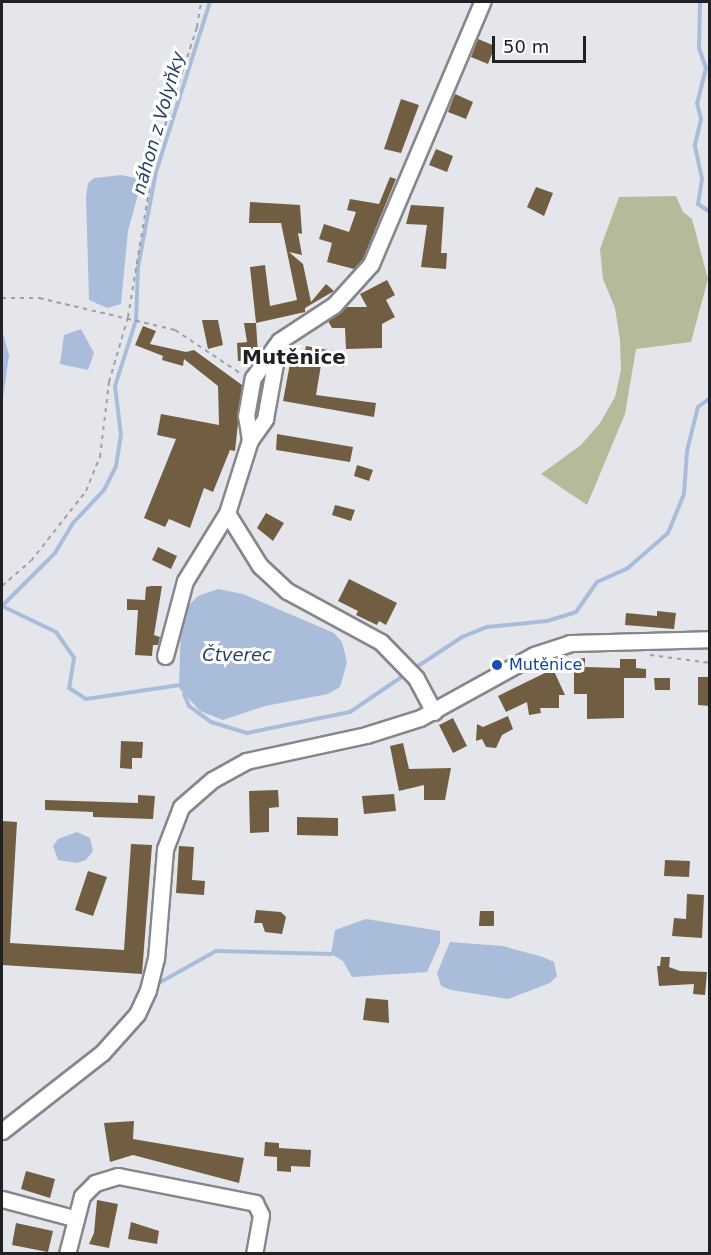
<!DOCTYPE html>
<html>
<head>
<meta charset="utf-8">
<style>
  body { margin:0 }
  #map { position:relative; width:711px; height:1255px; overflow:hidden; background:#e5e6ec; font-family:"DejaVu Sans",sans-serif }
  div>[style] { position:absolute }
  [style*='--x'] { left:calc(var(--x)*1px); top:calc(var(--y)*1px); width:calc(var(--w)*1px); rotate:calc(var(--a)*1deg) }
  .green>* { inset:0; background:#b5bb9a }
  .water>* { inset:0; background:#a9bddb }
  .stream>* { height:4px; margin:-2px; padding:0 2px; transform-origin:2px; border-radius:2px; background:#a9bddb }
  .building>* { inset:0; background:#715e42 }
  .path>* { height:2px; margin-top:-1px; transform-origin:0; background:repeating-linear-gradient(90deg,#9fa0a4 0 4.5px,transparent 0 9px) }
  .roads { filter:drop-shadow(2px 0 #86878d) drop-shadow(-2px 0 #86878d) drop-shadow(0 2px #86878d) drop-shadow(0 -2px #86878d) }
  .minor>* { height:15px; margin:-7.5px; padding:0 7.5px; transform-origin:7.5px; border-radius:7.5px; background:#fff }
  .dots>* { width:16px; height:16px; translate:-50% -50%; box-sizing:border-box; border:3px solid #fff; border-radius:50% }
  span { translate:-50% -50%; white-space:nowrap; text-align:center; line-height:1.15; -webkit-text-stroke:6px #fff; paint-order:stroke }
  .transit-label { font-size:16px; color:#164399 }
  .left { translate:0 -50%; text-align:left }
  .water-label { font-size:18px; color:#26416b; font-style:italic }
  .quarter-label { font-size:20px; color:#212123; font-weight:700 }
  .frame { position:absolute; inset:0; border:3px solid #212123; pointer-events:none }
  .scale { position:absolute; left:492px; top:36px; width:94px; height:27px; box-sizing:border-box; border:3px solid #212123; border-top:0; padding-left:8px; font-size:18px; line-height:21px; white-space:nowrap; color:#212123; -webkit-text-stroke:4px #fff; paint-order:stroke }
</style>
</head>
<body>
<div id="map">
  <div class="green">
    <i style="clip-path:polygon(676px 196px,683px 212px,692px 219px,708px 279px,691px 342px,636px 349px,625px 414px,587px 505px,541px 474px,581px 445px,600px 423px,615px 397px,621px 370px,620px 341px,615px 308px,603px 279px,600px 249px,619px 197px)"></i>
  </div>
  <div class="water">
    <i style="clip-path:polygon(121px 175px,135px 178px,139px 191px,128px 231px,121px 304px,107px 308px,89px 300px,86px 197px,88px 183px,94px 178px)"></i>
    <i style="clip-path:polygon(81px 329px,94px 353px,88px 370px,60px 364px,64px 335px)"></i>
    <i style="clip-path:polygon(2px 330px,9px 355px,2px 405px)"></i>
    <i style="clip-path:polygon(218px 589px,243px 594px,334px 633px,342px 642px,347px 662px,340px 687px,328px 694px,265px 706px,223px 720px,200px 711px,179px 688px,181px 620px,184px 610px,198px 596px)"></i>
    <i style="clip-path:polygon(77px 832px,90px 838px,93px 851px,86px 860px,77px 863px,58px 860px,53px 846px,58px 839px)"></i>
    <i style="clip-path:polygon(366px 919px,440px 931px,440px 943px,427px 972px,352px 977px,343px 961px,331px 954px,335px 930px)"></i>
    <i style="clip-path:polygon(450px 942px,503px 946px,543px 957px,554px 962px,557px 976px,550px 983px,508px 999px,451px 990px,441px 986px,437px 973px)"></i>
  </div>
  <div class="stream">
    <i style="--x:700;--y:2;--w:46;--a:91.2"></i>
    <i style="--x:699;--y:48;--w:21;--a:71"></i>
    <i style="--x:706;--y:68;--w:36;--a:104"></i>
    <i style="--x:697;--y:103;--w:16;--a:76"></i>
    <i style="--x:701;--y:119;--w:28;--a:103"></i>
    <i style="--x:695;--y:146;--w:34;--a:78"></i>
    <i style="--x:702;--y:179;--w:25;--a:99"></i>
    <i style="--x:698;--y:204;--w:14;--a:34"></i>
    <i style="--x:4;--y:604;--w:72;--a:-45"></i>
    <i style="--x:55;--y:553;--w:35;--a:-59"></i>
    <i style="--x:73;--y:523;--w:45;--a:-46.8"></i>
    <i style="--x:104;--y:490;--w:27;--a:-63"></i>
    <i style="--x:116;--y:466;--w:31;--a:-81"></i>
    <i style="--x:121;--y:435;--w:49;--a:-97"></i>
    <i style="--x:115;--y:386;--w:69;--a:-72.3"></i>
    <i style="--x:136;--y:320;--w:53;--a:-87.8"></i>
    <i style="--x:138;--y:267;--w:97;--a:-79.3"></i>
    <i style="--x:156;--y:172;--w:178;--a:-72.4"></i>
    <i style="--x:2;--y:606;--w:60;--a:25.7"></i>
    <i style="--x:56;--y:632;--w:32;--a:55"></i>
    <i style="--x:74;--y:658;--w:30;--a:99"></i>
    <i style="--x:69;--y:688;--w:20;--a:33"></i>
    <i style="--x:86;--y:699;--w:95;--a:-8.5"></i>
    <i style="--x:412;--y:670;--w:60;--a:-33.4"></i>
    <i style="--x:462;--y:637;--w:27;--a:-22"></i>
    <i style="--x:487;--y:627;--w:60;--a:-5.7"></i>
    <i style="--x:547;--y:621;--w:30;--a:-17"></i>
    <i style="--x:576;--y:612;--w:37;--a:-55"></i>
    <i style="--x:597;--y:582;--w:34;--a:-24"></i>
    <i style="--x:628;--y:568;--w:53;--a:-41.2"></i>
    <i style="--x:668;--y:533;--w:42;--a:-67.7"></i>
    <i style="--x:684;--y:494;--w:43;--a:-86"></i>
    <i style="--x:687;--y:451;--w:45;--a:-76"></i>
    <i style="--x:698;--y:407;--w:15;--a:-37"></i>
    <i style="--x:184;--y:694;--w:13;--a:67"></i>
    <i style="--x:189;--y:706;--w:27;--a:36"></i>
    <i style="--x:211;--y:722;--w:38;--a:17"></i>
    <i style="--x:247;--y:733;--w:105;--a:-11.5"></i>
    <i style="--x:350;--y:712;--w:68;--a:-34.2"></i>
    <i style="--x:157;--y:984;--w:68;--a:-29.2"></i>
    <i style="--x:216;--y:951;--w:115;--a:1.5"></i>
  </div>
  <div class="building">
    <i style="clip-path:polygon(478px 39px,495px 46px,488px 64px,471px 57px)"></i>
    <i style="clip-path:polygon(455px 94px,473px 102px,466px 119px,448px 112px)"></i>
    <i style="clip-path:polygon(401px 99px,419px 105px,401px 153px,384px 149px)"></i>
    <i style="clip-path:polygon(436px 149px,453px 156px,447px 172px,429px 165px)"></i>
    <i style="clip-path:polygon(390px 177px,396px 179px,363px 259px,354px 269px,327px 262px,332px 243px,319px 239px,324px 224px,349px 232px,356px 212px,347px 210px,350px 199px,379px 204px)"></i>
    <i style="clip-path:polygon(536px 187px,553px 193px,544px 216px,527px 207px)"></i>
    <i style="clip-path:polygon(250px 202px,300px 205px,302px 234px,298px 233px,302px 255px,289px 252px,303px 264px,311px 302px,326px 284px,334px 291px,305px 308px,305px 312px,256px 323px,250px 267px,265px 265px,270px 306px,297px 300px,281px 223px,249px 223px)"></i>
    <i style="clip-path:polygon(411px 205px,444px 207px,441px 253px,447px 253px,446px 269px,421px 267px,427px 225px,406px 224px)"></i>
    <i style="clip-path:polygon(387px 280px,395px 295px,386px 300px,395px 317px,382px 324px,382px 348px,346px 349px,345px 328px,332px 328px,328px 321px,345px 307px,367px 307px,360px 294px)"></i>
    <i style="clip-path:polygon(202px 320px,218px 320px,223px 345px,208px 349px)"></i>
    <i style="clip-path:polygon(244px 323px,256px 323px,258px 354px,251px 364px,250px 360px,238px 361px,237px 343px,247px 342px)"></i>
    <i style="clip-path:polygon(143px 326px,156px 331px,150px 344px,186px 352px,194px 350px,242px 385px,235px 451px,230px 450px,213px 492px,204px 488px,190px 528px,169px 519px,165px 527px,144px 518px,176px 439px,157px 435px,161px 414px,219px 425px,218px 386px,184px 359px,183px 366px,162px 360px,163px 356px,135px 345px)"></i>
    <i style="clip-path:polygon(306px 346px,345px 353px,344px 367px,321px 365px,316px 395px,376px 403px,374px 417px,283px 401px,291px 358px,303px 361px)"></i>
    <i style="clip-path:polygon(277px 434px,353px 447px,350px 462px,276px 450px)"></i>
    <i style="clip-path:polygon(357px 465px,373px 470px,369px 481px,354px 476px)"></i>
    <i style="clip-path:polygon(335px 505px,355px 510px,351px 521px,332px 515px)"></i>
    <i style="clip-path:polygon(266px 513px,284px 523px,273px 541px,257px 528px)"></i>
    <i style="clip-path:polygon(158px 547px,177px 556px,171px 569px,152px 560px)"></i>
    <i style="clip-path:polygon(349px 579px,397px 603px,386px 625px,379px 621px,377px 625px,356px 615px,358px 611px,338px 601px)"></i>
    <i style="clip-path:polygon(151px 586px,162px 586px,154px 635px,160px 637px,158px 645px,153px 645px,152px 656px,135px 655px,138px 610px,127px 610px,127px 599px,145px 600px,146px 587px)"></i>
    <i style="clip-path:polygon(657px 611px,676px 613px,674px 629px,625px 625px,626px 613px,657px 616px)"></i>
    <i style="clip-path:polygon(585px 658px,585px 667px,620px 668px,620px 659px,636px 659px,636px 668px,646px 669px,646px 678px,624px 678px,624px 718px,587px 719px,587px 694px,574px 694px,574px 659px)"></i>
    <i style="clip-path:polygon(553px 669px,565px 695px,559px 695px,559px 708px,540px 708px,541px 713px,529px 715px,527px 702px,506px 712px,498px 696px)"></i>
    <i style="clip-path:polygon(698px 677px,710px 677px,710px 706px,698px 705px)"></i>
    <i style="clip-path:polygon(654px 678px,670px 678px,670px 690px,655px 690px)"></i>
    <i style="clip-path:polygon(508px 716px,513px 729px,502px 735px,496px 748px,486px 747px,482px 739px,476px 741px,477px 724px,483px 727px)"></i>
    <i style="clip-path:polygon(453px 718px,467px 746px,453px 753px,439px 725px)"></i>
    <i style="clip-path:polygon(121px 741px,143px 742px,142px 758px,132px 758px,132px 769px,120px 768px)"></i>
    <i style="clip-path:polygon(403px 743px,409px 769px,451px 768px,445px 800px,424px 800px,424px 785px,399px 791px,390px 746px)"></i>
    <i style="clip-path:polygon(278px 790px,279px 807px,269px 808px,269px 832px,250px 833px,249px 791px)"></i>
    <i style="clip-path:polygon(394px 794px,396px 811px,364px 814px,362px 796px)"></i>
    <i style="clip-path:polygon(138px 795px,155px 796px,153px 819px,93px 817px,93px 812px,45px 810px,45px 800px,138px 803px)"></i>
    <i style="clip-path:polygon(297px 817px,338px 818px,338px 836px,297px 835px)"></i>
    <i style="clip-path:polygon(2px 821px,17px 822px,10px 943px,124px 950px,131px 844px,152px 845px,142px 974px,2px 965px)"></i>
    <i style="clip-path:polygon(179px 846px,194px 847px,192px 880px,205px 881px,204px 895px,176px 893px)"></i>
    <i style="clip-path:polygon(665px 860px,690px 861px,689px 877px,664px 876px)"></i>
    <i style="clip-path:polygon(88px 871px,107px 877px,93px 916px,75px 910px)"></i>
    <i style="clip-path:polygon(687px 894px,704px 895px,702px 938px,672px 936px,674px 918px,686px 919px)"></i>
    <i style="clip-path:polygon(256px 910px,281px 912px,286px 917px,282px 934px,265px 932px,262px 923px,254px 923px)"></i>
    <i style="clip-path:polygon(480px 911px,494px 911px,494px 926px,479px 926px)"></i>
    <i style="clip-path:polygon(661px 957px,670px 957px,669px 967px,680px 971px,707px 972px,705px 995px,693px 994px,694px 984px,659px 986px,657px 966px,660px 966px)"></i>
    <i style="clip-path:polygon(366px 998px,388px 1000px,389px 1023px,363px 1020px)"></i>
    <i style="clip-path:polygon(134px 1121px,133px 1139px,244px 1158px,239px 1183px,133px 1155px,110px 1162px,104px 1123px)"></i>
    <i style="clip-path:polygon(265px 1142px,279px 1143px,279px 1148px,311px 1150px,310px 1167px,291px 1166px,291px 1172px,277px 1171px,277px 1157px,264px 1156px)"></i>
    <i style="clip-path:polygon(26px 1171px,55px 1179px,50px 1198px,21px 1189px)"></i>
    <i style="clip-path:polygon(97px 1200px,118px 1204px,109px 1248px,89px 1244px,94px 1233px)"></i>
    <i style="clip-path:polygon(131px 1222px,159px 1231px,157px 1244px,128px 1239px)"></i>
    <i style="clip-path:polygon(16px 1223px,53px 1231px,48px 1252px,12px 1245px)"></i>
  </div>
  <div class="path">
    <i style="--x:2;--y:298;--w:37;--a:0"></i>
    <i style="--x:39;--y:298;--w:140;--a:13.2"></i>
    <i style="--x:175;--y:330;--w:78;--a:33.5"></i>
    <i style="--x:2;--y:586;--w:38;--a:-41"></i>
    <i style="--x:31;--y:561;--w:89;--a:-51.8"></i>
    <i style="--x:86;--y:491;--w:37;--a:-68"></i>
    <i style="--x:100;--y:457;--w:76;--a:-83.2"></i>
    <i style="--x:109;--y:382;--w:68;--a:-73.7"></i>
    <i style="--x:128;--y:317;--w:159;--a:-80.6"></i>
    <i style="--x:154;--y:160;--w:140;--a:-72.1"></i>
    <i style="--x:197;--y:27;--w:25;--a:-81"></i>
    <i style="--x:650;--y:655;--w:61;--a:7.6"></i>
  </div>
  <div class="roads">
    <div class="minor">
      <i style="--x:250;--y:440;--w:24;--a:-99"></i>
      <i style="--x:246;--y:416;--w:39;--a:-80"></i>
      <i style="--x:253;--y:378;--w:40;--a:-55.1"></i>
      <i style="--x:165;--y:656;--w:78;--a:-75.1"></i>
      <i style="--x:185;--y:581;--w:80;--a:-58.3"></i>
      <i style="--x:434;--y:712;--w:38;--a:-118"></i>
      <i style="--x:416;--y:678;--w:50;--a:-134.2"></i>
      <i style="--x:381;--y:642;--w:107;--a:-151.5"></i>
      <i style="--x:287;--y:591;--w:37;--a:-137"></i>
      <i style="--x:260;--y:566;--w:62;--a:-121.9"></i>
      <i style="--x:227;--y:513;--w:77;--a:-72.5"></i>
      <i style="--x:250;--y:440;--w:26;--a:-54"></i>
      <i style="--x:265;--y:419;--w:79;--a:-79.8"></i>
      <i style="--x:279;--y:341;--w:66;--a:-33.2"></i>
      <i style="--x:334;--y:305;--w:55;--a:-47.9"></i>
      <i style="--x:371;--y:264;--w:285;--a:-67"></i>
      <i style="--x:2;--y:1131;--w:127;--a:-38"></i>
      <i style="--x:102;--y:1053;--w:52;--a:-48.1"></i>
      <i style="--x:137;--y:1014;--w:26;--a:-65"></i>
      <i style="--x:148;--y:990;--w:32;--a:-76"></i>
      <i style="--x:156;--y:959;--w:110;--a:-85.3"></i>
      <i style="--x:165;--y:849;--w:45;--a:-69.1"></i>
      <i style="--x:181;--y:807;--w:41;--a:-41.1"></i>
      <i style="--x:212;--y:780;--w:39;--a:-29"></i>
      <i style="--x:246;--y:761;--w:123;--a:-12.2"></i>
      <i style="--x:366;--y:735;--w:57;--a:-17.5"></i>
      <i style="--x:420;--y:718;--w:130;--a:-28.9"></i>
      <i style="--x:534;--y:655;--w:38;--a:-18"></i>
      <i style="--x:570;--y:643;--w:140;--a:-1.6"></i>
      <i style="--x:2;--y:1199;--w:74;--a:14.8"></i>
      <i style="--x:67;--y:1254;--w:60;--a:-75.5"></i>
      <i style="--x:82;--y:1196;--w:18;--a:-45"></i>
      <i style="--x:95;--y:1183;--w:24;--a:-17"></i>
      <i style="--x:118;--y:1176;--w:140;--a:11.1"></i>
      <i style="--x:255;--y:1203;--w:13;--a:63"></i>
      <i style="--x:261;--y:1215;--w:40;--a:100"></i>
    </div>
  </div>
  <div class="dots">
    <i style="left:497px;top:665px;background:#1a4fb4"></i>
  </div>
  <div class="transit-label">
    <span class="left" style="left:509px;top:665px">Mutěnice</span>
  </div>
  <div class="water-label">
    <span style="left:159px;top:123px;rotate:-74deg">náhon z Volyňky</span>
    <span style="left:237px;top:655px">Čtverec</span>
  </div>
  <div class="quarter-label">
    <span style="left:294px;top:357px">Mutěnice</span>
  </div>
  <div class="frame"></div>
  <div class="scale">50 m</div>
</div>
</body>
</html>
